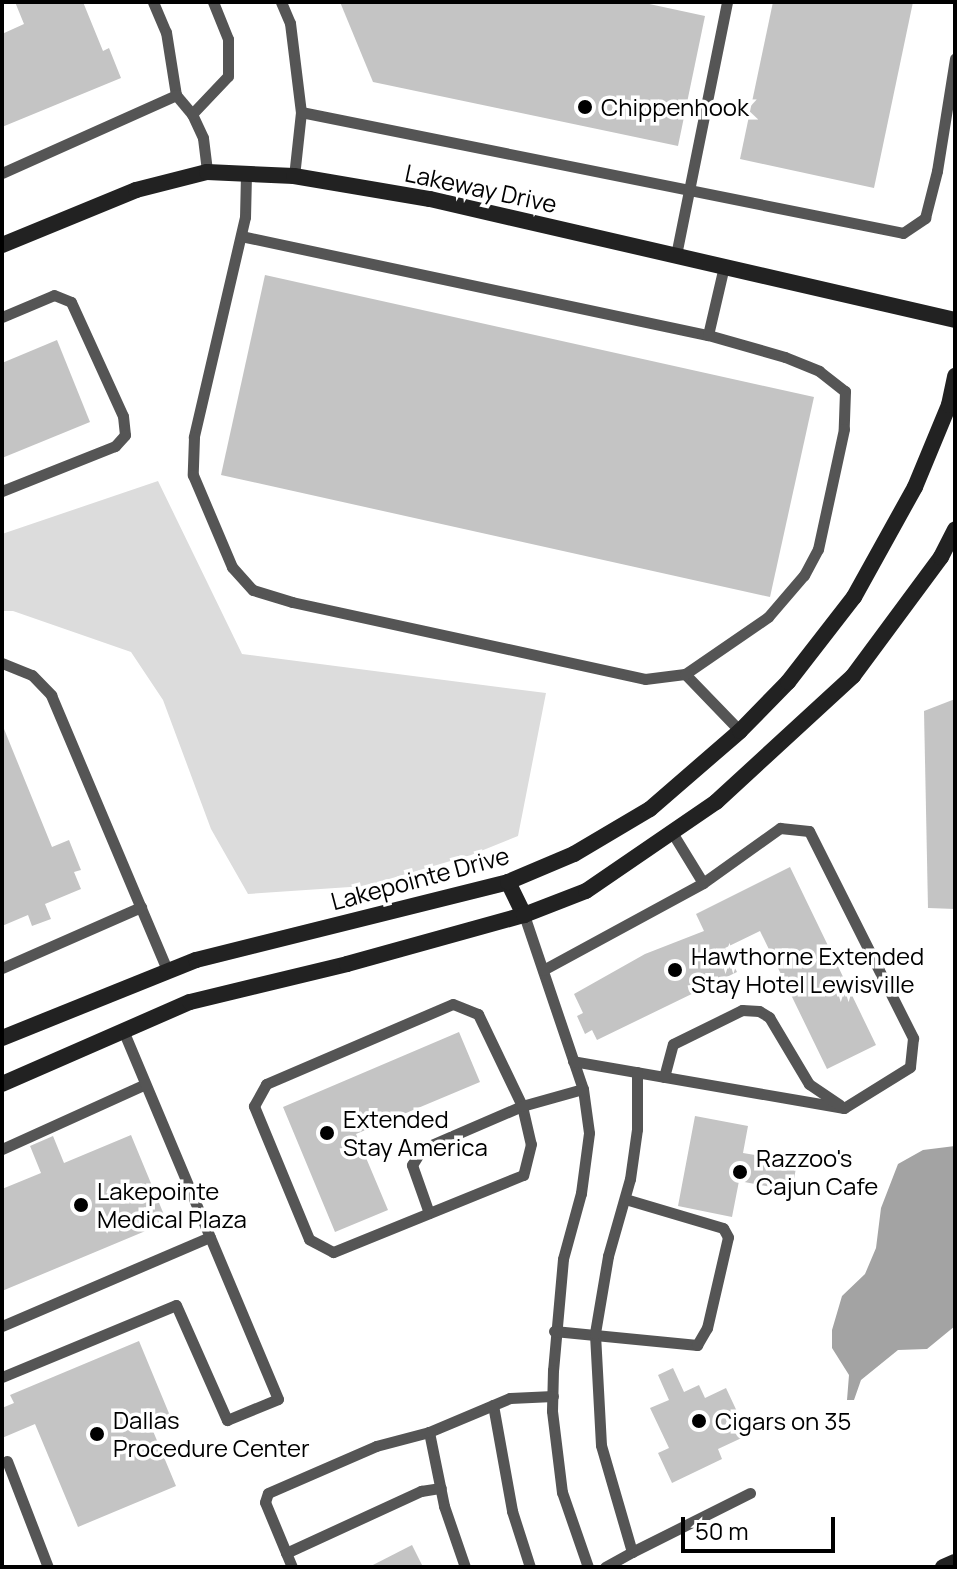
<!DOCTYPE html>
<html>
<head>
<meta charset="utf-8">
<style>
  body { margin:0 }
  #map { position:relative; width:957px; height:1569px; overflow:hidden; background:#fff; font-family:Manrope,sans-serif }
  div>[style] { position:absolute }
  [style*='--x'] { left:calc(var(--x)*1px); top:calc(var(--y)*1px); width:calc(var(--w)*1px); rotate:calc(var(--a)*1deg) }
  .green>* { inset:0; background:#dcdcdc }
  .water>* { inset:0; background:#a3a3a3 }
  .building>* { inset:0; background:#c4c4c4 }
  .lane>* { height:11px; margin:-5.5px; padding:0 5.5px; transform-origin:5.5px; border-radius:5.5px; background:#555 }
  .secondary>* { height:16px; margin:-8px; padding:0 8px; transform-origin:8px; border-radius:8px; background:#222 }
  .dots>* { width:22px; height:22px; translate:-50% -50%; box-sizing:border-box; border:4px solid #fff; border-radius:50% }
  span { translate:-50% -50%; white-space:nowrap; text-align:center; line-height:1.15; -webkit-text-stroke:7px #fff; paint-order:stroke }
  .poi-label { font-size:24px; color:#000 }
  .left { translate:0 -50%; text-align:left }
  .street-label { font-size:24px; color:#000 }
  .frame { position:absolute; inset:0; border:4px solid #000; pointer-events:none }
  .scale { position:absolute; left:681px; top:1517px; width:154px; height:36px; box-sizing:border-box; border:4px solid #000; border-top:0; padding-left:10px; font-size:24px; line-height:28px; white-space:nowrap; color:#000; -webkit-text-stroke:6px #fff; paint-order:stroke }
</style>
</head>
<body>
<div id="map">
  <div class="green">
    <i style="clip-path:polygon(158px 481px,242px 654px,546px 693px,518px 836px,471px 855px,365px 886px,248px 894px,211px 829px,163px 700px,131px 652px,13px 611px,2px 611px,2px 534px)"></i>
  </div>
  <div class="water">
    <i style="clip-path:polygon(955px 1146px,955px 1326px,927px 1349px,898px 1350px,861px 1380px,854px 1400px,847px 1400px,849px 1375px,832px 1348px,832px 1330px,842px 1296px,865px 1274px,876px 1248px,881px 1208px,898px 1164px,923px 1150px)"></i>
  </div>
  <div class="building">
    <i style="clip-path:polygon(15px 2px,83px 2px,103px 51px,109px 48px,121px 78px,2px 127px,2px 34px,24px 24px)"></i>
    <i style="clip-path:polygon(340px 2px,640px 2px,705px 16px,678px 146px,373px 82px)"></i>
    <i style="clip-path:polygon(773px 2px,913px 2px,874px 188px,740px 159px)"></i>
    <i style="clip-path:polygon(265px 275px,814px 397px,770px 597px,221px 475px)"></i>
    <i style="clip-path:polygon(57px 340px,90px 422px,2px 458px,2px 363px)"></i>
    <i style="clip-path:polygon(955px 699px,955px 909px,928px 908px,924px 711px)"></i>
    <i style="clip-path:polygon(2px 724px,52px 847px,69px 840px,81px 870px,74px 872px,81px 889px,45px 904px,51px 919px,32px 926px,28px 915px,2px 926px)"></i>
    <i style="clip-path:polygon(790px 867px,876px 1045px,827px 1069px,760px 931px,725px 948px,737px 972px,597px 1040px,592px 1030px,585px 1034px,577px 1016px,583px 1013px,574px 994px,645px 954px,704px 931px,696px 914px)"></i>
    <i style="clip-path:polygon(459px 1032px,480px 1082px,356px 1134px,388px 1210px,335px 1232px,283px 1107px)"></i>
    <i style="clip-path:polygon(695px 1116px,748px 1126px,743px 1153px,797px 1162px,792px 1191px,739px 1181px,732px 1217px,678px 1206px)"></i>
    <i style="clip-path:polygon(131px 1135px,167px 1222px,2px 1291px,2px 1189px,41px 1173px,30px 1146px,53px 1136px,64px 1163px)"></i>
    <i style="clip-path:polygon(139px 1341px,173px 1423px,153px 1431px,176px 1486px,78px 1527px,35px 1424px,2px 1438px,2px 1408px,14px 1403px,10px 1395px)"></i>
    <i style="clip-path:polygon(673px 1368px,684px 1392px,699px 1385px,705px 1398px,726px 1388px,748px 1435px,718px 1449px,722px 1459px,672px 1483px,658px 1453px,669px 1448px,650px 1408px,669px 1400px,658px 1375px)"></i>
    <i style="clip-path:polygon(412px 1545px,423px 1567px,369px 1567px)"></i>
  </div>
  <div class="lane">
    <i style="--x:153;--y:2;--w:33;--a:67"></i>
    <i style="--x:166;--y:32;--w:64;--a:81"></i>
    <i style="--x:176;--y:95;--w:25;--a:50"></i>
    <i style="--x:192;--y:114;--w:26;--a:65"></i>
    <i style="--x:203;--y:138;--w:34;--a:83"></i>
    <i style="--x:281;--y:2;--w:23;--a:67"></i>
    <i style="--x:290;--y:23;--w:90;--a:83"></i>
    <i style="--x:301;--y:112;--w:64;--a:96.2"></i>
    <i style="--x:301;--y:112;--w:614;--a:11.36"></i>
    <i style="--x:903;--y:233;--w:27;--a:-34"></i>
    <i style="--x:925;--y:218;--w:49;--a:-75.7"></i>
    <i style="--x:937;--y:171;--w:114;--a:-80.9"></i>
    <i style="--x:192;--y:114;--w:52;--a:-46.5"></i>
    <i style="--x:228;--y:76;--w:37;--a:-90"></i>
    <i style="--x:228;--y:39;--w:40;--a:-112"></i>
    <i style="--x:2;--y:173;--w:191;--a:-24.1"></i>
    <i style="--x:246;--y:174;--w:43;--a:91.3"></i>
    <i style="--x:245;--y:217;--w:226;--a:103.1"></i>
    <i style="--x:194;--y:437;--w:38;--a:92"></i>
    <i style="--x:193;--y:475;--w:100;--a:67"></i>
    <i style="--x:232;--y:567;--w:31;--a:48"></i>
    <i style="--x:253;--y:590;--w:41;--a:17.1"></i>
    <i style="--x:292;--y:602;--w:361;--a:12.3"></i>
    <i style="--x:645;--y:679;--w:40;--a:-7.1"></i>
    <i style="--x:685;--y:674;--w:79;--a:46"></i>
    <i style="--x:241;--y:236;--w:477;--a:12"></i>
    <i style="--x:708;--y:335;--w:80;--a:15.9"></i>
    <i style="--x:785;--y:357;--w:37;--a:22"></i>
    <i style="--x:819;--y:371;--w:33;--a:38"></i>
    <i style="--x:845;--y:391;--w:38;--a:92"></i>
    <i style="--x:844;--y:429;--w:123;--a:102.2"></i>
    <i style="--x:818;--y:549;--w:30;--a:118"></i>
    <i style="--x:804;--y:575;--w:55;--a:130.6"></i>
    <i style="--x:768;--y:617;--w:101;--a:145.5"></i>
    <i style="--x:676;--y:255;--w:258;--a:-78.6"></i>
    <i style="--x:2;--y:317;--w:56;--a:-22.9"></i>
    <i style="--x:54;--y:295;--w:18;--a:22"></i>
    <i style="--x:71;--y:302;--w:125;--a:65.5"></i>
    <i style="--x:123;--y:416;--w:19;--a:84"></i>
    <i style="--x:125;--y:435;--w:15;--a:132"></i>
    <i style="--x:115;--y:446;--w:122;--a:158.3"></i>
    <i style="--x:708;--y:335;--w:71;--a:-76.9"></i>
    <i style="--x:2;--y:663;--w:32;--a:22"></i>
    <i style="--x:32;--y:675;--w:28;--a:46"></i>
    <i style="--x:51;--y:695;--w:298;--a:67.1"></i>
    <i style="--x:673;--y:834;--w:57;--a:58.5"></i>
    <i style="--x:524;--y:915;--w:184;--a:71.3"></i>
    <i style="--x:583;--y:1089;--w:44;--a:82.2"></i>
    <i style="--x:589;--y:1133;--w:61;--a:97.6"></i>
    <i style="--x:581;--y:1193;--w:68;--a:105.3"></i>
    <i style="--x:563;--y:1259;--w:111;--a:95.1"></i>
    <i style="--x:553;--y:1370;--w:41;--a:91.4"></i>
    <i style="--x:552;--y:1411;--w:82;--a:83"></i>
    <i style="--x:562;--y:1492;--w:79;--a:70.9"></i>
    <i style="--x:2;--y:968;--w:152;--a:-23.7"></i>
    <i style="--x:543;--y:970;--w:182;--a:-28.5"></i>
    <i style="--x:703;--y:883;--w:95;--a:-35.5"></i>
    <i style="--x:780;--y:828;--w:29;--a:6"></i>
    <i style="--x:809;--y:831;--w:232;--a:63.3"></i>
    <i style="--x:913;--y:1038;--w:29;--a:96"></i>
    <i style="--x:910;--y:1067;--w:78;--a:148.2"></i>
    <i style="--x:844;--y:1108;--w:275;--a:-170.2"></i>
    <i style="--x:664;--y:1077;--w:34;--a:-75"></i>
    <i style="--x:673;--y:1044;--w:77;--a:-26.2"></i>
    <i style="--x:742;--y:1010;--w:17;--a:3"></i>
    <i style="--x:759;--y:1011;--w:12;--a:31"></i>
    <i style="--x:769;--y:1017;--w:78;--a:59.2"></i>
    <i style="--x:809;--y:1084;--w:37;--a:34"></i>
    <i style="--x:2;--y:1149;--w:157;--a:-24.4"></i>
    <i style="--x:429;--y:1213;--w:51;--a:-109.5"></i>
    <i style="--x:412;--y:1165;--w:19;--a:-58"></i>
    <i style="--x:422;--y:1149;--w:109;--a:-23.3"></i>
    <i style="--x:522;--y:1106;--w:39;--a:77"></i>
    <i style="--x:531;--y:1144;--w:32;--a:104"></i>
    <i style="--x:523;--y:1175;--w:205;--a:157.9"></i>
    <i style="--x:333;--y:1252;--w:27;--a:-152"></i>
    <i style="--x:309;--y:1239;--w:144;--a:-112.5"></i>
    <i style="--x:254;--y:1106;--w:25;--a:-61"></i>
    <i style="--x:266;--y:1084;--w:203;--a:-23.2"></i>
    <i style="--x:453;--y:1004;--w:27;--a:22"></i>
    <i style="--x:478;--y:1014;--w:102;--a:64.4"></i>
    <i style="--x:522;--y:1106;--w:63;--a:-15.6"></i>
    <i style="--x:2;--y:1326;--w:226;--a:-23.2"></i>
    <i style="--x:554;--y:1331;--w:144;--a:5.6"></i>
    <i style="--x:697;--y:1345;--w:20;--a:-60"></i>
    <i style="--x:707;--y:1328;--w:93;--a:-77"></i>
    <i style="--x:728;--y:1237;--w:10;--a:-119"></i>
    <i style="--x:723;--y:1228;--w:102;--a:-163.5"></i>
    <i style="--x:2;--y:1377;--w:188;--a:-22.5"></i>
    <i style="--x:176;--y:1305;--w:126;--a:66.1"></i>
    <i style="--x:227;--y:1420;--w:55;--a:-22.4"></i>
    <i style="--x:278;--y:1399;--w:399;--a:-112.8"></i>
    <i style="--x:493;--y:1405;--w:108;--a:79.8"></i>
    <i style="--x:512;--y:1511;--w:59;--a:72.2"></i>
    <i style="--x:429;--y:1432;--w:76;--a:78.5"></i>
    <i style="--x:444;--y:1506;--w:65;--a:71"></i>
    <i style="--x:7;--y:1461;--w:114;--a:68.9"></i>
    <i style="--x:632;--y:1552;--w:132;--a:-26.6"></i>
    <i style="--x:286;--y:1553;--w:149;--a:-24.7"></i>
    <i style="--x:421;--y:1491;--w:20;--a:-9"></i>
    <i style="--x:292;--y:1567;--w:70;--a:-112.6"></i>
    <i style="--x:265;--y:1502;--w:9;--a:-72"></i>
    <i style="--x:268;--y:1493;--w:118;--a:-23.5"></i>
    <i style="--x:376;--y:1446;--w:55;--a:-14.8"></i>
    <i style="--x:429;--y:1432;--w:88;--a:-22.8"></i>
    <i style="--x:510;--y:1398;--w:43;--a:-2.7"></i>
    <i style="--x:605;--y:1567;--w:31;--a:-29"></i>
    <i style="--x:632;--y:1552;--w:111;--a:-106.2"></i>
    <i style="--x:601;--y:1445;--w:112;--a:-93.1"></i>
    <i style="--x:595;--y:1333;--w:78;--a:-80.4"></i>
    <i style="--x:608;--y:1256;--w:80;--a:-74.1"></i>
    <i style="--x:630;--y:1179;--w:50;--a:-82"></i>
    <i style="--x:637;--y:1129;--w:57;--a:-90"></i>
  </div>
  <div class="secondary">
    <i style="--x:2;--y:245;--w:145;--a:-22.3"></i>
    <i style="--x:136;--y:190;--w:73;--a:-14.2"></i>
    <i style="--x:207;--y:172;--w:87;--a:2.6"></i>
    <i style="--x:294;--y:176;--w:138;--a:9.6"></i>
    <i style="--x:430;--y:199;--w:539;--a:12.98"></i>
    <i style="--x:508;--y:882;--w:37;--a:64"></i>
    <i style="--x:2;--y:1038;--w:209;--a:-21.9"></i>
    <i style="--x:196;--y:960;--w:322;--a:-14"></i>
    <i style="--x:508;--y:882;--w:72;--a:-23"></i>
    <i style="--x:574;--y:854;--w:88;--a:-30.6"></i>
    <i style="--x:650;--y:809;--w:119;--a:-40.9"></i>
    <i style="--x:740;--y:731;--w:69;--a:-45.6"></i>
    <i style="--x:788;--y:682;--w:108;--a:-52.2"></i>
    <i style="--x:854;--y:597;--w:126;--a:-61"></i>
    <i style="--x:915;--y:487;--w:89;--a:-67.5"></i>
    <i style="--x:949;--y:405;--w:30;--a:-78"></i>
    <i style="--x:2;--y:1084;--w:205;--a:-23.6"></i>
    <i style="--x:190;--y:1002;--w:162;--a:-13.6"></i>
    <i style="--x:347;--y:964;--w:184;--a:-15.5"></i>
    <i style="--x:524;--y:915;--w:66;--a:-21.2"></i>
    <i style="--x:586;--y:891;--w:158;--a:-34.4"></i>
    <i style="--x:716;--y:802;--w:186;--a:-42.6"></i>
    <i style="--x:853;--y:676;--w:148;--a:-53.5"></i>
    <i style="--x:941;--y:557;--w:31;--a:-63"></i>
    <i style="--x:943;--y:1567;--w:13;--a:-23"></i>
  </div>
  <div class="dots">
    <i style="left:585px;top:107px;background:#000"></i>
    <i style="left:675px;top:970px;background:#000"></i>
    <i style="left:327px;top:1133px;background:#000"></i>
    <i style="left:740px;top:1172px;background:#000"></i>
    <i style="left:81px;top:1205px;background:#000"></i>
    <i style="left:699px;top:1421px;background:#000"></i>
    <i style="left:97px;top:1434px;background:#000"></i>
  </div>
  <div class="poi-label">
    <span class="left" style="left:601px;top:107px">Chippenhook</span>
    <span class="left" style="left:691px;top:970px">Hawthorne Extended<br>Stay Hotel Lewisville</span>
    <span class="left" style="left:343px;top:1133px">Extended<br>Stay America</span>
    <span class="left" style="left:756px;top:1172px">Razzoo's<br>Cajun Cafe</span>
    <span class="left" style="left:97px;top:1205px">Lakepointe<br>Medical Plaza</span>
    <span class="left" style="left:113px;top:1434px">Dallas<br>Procedure Center</span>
    <span class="left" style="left:715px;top:1421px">Cigars on 35</span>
  </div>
  <div class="street-label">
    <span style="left:481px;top:188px;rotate:12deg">Lakeway Drive</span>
    <span style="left:420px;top:878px;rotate:-15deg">Lakepointe Drive</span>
  </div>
  <div class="frame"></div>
  <div class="scale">50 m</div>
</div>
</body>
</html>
